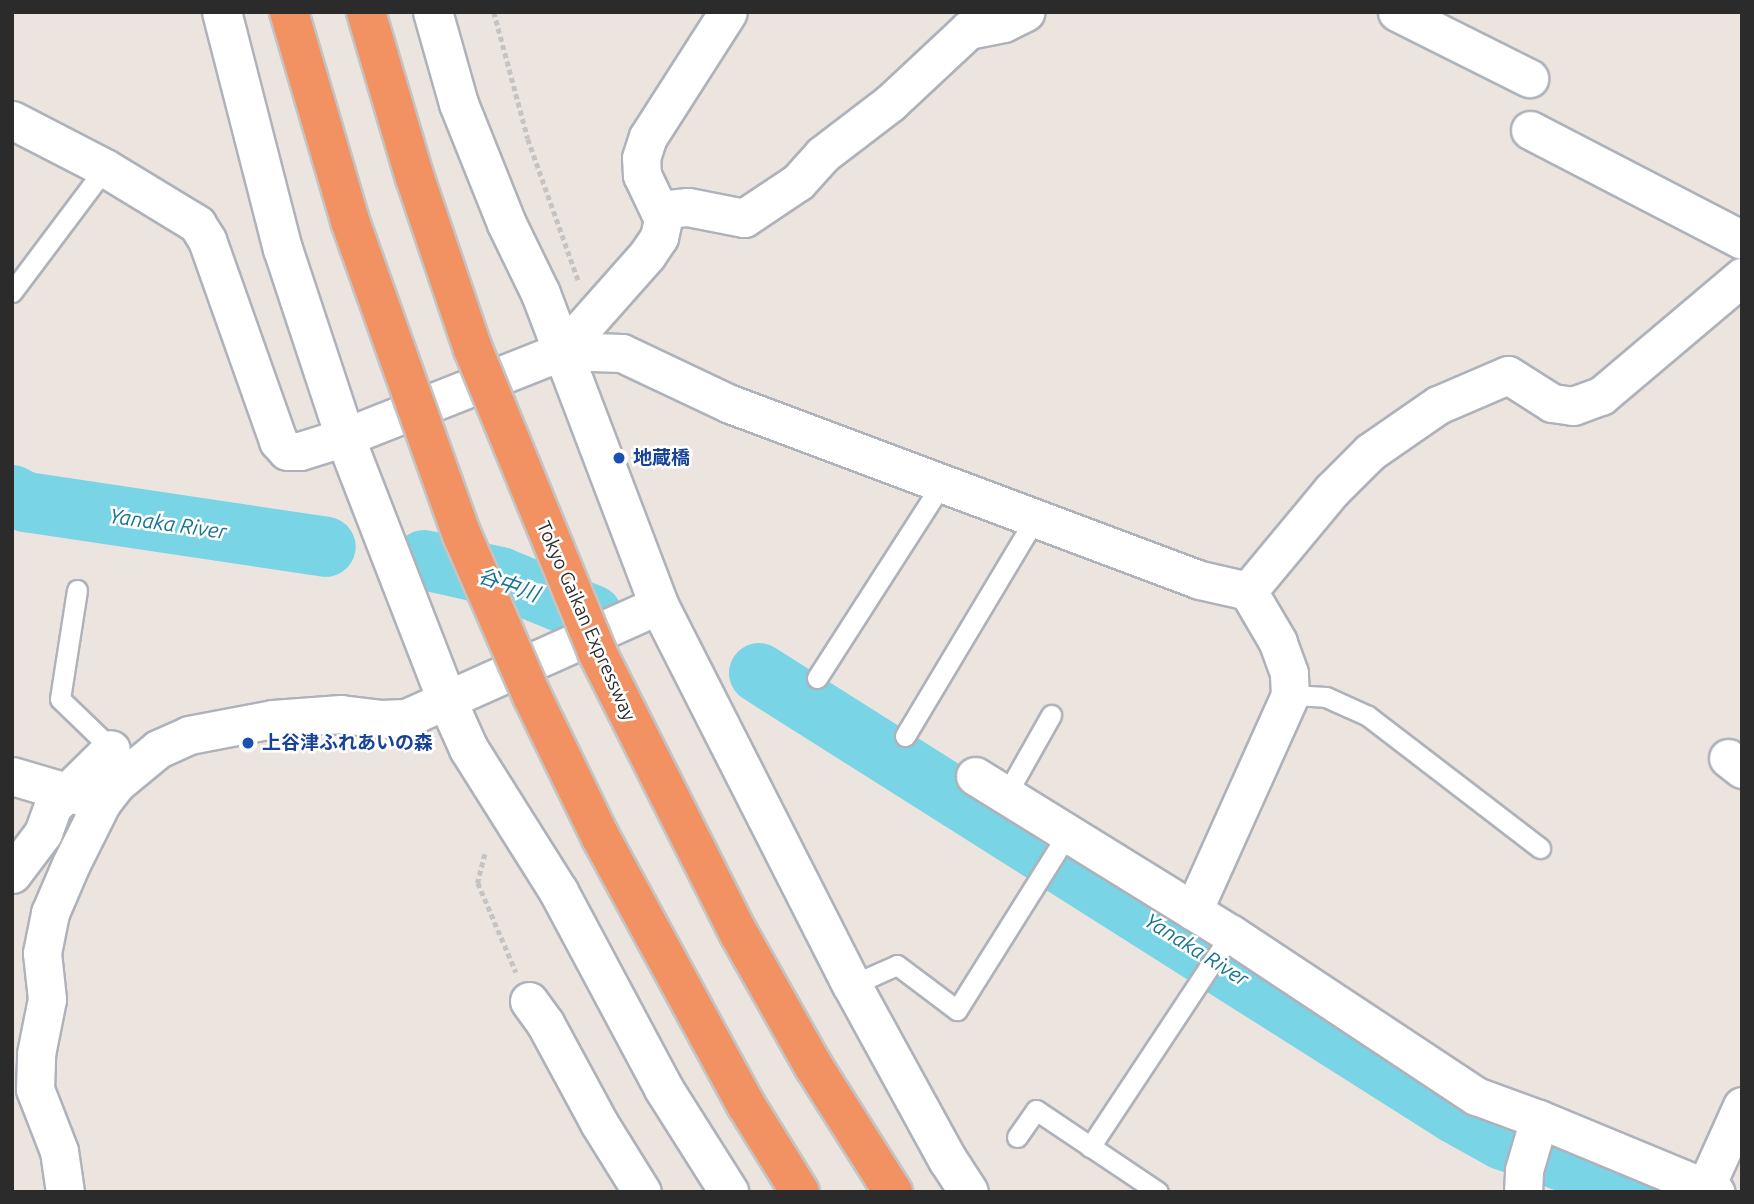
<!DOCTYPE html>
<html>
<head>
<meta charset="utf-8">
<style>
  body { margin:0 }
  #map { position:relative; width:1754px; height:1204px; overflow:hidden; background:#ece4de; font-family:Ubuntu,"Noto Sans JP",sans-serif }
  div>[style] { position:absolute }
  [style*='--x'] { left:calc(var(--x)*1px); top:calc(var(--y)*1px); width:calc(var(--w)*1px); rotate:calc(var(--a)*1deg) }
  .river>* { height:60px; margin:-30px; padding:0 30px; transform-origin:30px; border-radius:30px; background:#79d4e6 }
  .path>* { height:4.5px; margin-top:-2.25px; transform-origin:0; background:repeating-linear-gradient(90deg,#c4c4c4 0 5px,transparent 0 8.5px) }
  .roads { filter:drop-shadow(2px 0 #aeb2ba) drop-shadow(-2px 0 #aeb2ba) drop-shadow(0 2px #aeb2ba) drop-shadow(0 -2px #aeb2ba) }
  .lane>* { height:19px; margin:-9.5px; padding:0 9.5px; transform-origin:9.5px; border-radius:9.5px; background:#fff }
  .street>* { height:37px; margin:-18.5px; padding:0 18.5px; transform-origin:18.5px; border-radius:18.5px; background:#fff }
  .secondary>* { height:38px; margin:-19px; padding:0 19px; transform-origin:19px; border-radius:19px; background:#fff }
  .bridges { filter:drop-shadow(2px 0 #c4c4c4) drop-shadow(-2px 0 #c4c4c4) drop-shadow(0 2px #c4c4c4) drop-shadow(0 -2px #c4c4c4) }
  .highway-bridge>* { height:38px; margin:-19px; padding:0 19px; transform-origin:19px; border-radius:19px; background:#f29162 }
  .dots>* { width:19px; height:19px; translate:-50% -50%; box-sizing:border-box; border:4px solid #fff; border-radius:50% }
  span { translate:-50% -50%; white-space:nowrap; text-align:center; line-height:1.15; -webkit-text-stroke:5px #fff; paint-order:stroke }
  .transit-label { font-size:19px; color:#164399; font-weight:700 }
  .left { translate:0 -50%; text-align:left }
  .street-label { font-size:19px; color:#2b2b2b }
  .water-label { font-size:21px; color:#177592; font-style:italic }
  .frame { position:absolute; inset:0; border:14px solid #2b2b2b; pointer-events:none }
</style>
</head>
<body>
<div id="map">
  <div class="river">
    <i style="--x:12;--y:495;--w:16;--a:27"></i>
    <i style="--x:26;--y:502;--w:303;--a:8.5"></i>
    <i style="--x:424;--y:560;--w:78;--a:12.6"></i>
    <i style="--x:500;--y:577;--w:100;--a:22.4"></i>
    <i style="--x:759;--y:673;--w:825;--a:32.32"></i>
    <i style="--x:1456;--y:1114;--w:54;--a:29"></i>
    <i style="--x:1503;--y:1140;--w:157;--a:19.4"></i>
  </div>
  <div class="path">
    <i style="--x:494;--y:12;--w:131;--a:75"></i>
    <i style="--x:528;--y:139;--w:152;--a:70.4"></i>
    <i style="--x:485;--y:854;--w:30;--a:104"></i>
    <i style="--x:478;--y:883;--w:97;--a:66.9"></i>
  </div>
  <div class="roads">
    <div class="lane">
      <i style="--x:12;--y:292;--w:155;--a:-53.1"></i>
      <i style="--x:77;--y:590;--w:110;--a:98.9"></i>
      <i style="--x:60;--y:699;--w:78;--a:44"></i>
      <i style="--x:817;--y:678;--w:232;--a:-57.3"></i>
      <i style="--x:1290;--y:695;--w:36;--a:3"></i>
      <i style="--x:1326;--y:697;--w:46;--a:24.3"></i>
      <i style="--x:1368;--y:716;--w:217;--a:37.5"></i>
      <i style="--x:905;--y:736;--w:253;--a:-59.1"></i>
      <i style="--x:1006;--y:795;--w:92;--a:-60.6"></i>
      <i style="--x:852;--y:985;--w:49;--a:-24"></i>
      <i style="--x:897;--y:965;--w:75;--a:36.9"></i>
      <i style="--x:957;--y:1010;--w:209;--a:-57.9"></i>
      <i style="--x:1017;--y:1137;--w:33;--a:-55"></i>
      <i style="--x:1036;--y:1110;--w:147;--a:33.9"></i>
      <i style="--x:1090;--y:1147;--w:255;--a:-56.5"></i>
    </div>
    <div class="street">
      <i style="--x:1397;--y:12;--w:148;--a:26.6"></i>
      <i style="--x:12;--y:120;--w:105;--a:27.3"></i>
      <i style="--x:105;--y:168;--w:108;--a:31.3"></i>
      <i style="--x:197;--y:224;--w:19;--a:58"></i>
      <i style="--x:207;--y:240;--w:213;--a:70.5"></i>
      <i style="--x:278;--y:441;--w:13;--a:48"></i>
      <i style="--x:287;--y:451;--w:13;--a:0"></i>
      <i style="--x:300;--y:451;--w:47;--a:-17.3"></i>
      <i style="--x:345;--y:437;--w:233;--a:-21.6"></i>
      <i style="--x:562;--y:351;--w:60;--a:1.9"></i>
      <i style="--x:622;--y:353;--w:119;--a:25.3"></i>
      <i style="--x:730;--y:404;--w:502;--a:20.53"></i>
      <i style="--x:1200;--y:580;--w:49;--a:12.9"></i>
      <i style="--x:1530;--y:130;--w:239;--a:27.4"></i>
      <i style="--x:659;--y:210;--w:29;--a:-6"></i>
      <i style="--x:688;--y:207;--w:57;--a:11.1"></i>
      <i style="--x:744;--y:218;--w:65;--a:-33.7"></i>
      <i style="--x:798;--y:182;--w:36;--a:-48"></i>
      <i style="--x:822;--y:155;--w:86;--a:-37.4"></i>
      <i style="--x:890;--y:103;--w:107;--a:-43.1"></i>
      <i style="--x:968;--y:30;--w:36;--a:-11"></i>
      <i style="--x:1003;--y:23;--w:25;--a:-26"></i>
      <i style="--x:562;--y:351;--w:128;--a:-48.5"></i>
      <i style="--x:647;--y:255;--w:22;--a:-56"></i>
      <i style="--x:659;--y:237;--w:18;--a:-77"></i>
      <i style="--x:663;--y:219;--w:49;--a:-115.5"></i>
      <i style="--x:642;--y:175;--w:17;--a:-93"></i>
      <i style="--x:641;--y:158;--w:22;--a:-72"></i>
      <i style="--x:648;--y:137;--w:148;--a:-57.4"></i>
      <i style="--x:1728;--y:758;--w:18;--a:38"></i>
      <i style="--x:12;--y:776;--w:78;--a:16.3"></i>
      <i style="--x:975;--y:776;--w:301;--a:31.7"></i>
      <i style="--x:1231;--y:934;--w:294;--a:33.5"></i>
      <i style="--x:1476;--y:1096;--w:67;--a:20.1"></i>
      <i style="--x:1539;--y:1119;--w:191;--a:22.5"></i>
      <i style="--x:12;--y:874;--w:51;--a:-52.9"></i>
      <i style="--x:43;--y:833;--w:29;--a:-70"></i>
      <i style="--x:53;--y:806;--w:81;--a:-44.5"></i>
      <i style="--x:1193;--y:911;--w:237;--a:-65.8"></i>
      <i style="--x:1290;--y:695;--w:22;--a:-93"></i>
      <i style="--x:1289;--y:673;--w:33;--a:-110"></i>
      <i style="--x:1278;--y:642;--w:59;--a:-120.5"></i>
      <i style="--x:1248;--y:591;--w:131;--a:-50.3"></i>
      <i style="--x:1332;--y:490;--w:54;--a:-45"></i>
      <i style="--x:1370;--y:452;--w:83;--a:-34.7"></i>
      <i style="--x:1438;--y:405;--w:76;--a:-23.2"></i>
      <i style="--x:1508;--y:375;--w:52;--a:32.5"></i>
      <i style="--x:1552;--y:403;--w:21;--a:8"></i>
      <i style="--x:1573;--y:406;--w:30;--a:-20"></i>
      <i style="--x:1601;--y:396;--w:185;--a:-40.2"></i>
      <i style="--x:529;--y:1001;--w:27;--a:54"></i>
      <i style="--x:545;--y:1023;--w:114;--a:61.6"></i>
      <i style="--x:599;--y:1123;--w:81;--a:58.1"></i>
      <i style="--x:1705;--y:1188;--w:90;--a:-65.7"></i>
      <i style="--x:65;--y:1192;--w:41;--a:-98.3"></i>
      <i style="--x:59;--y:1151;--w:66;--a:-111.2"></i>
      <i style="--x:35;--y:1089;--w:35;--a:-88"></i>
      <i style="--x:36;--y:1054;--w:56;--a:-78.7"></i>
      <i style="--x:47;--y:999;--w:46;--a:-96.2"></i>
      <i style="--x:42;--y:953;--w:41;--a:-78.7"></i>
      <i style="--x:50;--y:913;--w:53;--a:-66.8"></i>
      <i style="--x:71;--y:864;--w:69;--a:-63.4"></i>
      <i style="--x:102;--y:802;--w:24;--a:-52"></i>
      <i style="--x:117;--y:783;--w:53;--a:-39.7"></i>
      <i style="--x:158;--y:749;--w:34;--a:-24"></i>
      <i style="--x:189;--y:735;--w:86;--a:-10.8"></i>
      <i style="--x:273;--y:719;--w:68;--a:-4.2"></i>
      <i style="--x:341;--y:714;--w:39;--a:7"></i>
      <i style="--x:380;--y:719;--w:26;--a:-2"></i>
      <i style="--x:406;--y:718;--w:277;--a:-24.1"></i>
      <i style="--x:1523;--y:1192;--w:22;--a:-87"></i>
      <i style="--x:1524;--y:1170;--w:53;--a:-73.6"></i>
    </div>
    <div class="secondary">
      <i style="--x:222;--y:12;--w:245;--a:75.6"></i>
      <i style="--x:283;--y:249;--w:198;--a:71.7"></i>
      <i style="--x:345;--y:437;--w:280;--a:68.8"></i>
      <i style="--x:446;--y:698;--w:56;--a:65.7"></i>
      <i style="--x:469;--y:749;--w:169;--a:57.8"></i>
      <i style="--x:559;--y:892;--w:223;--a:61.9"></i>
      <i style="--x:664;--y:1089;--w:122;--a:57.7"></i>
      <i style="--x:433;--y:12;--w:96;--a:74.2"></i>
      <i style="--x:459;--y:104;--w:129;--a:68.2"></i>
      <i style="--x:507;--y:224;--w:78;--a:64.1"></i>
      <i style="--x:541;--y:294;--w:333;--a:69.2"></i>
      <i style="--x:659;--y:605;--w:426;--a:63.1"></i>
      <i style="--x:852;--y:985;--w:200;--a:61.3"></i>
      <i style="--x:948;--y:1160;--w:38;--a:57"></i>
    </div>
  </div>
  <div class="bridges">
    <div class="highway-bridge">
      <i style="--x:289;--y:12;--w:218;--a:73.7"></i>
      <i style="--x:350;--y:221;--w:333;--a:70.4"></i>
      <i style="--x:462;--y:535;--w:176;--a:66.5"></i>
      <i style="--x:532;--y:696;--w:158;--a:64.1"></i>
      <i style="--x:601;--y:838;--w:304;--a:61.5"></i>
      <i style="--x:746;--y:1105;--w:102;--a:58.2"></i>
      <i style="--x:366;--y:12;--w:173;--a:73.6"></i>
      <i style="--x:415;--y:178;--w:181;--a:71.3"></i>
      <i style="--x:473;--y:349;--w:327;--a:67.7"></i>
      <i style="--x:597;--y:652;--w:316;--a:63.3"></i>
      <i style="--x:739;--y:934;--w:153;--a:60.6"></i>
      <i style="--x:814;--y:1067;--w:148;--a:57.7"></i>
    </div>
  </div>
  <div class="dots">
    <i style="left:619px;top:458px;background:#1a4fb4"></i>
    <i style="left:248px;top:743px;background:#1a4fb4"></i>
  </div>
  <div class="transit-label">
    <span class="left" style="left:633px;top:458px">地蔵橋</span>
    <span class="left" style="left:262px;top:743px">上谷津ふれあいの森</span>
  </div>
  <div class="street-label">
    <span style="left:586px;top:621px;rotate:66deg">Tokyo Gaikan Expressway</span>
  </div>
  <div class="water-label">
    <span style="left:168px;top:523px;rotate:8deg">Yanaka River</span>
    <span style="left:509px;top:584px;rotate:19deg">谷中川</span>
    <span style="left:1197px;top:949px;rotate:32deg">Yanaka River</span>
  </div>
  <div class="frame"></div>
</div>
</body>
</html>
